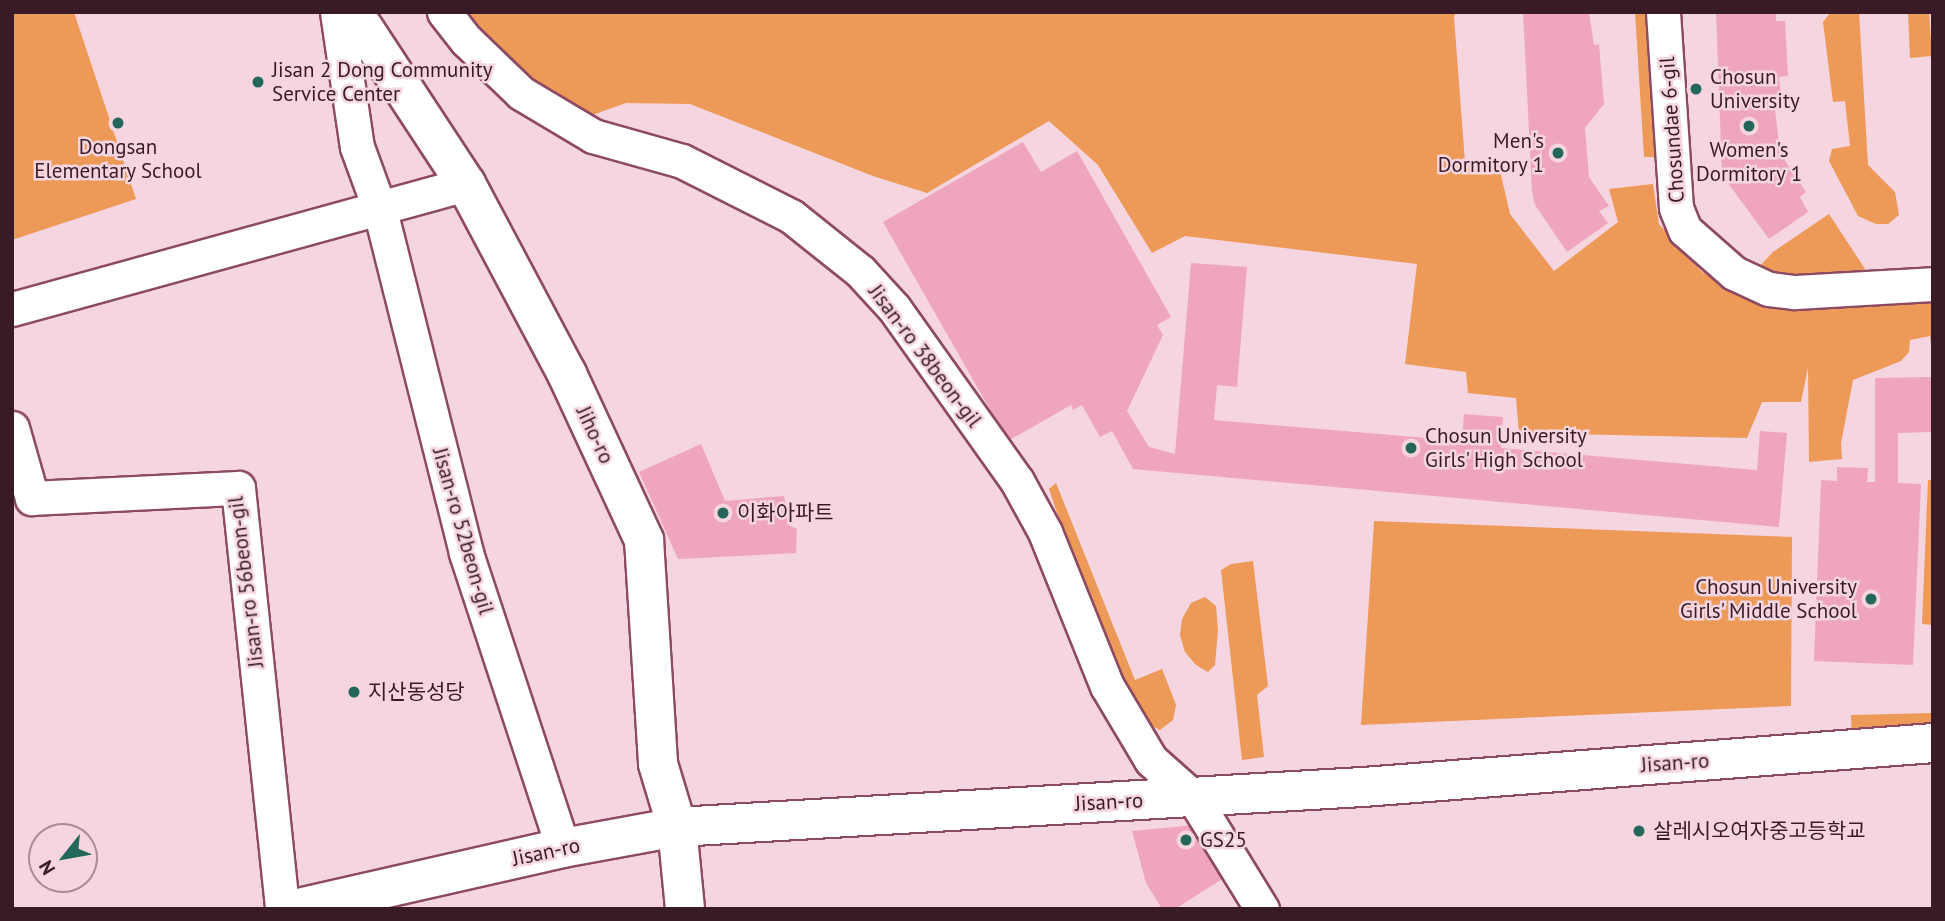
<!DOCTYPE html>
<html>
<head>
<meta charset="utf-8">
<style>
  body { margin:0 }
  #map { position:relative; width:1945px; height:921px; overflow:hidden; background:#f5d5df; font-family:"PT Sans","Noto Sans KR",sans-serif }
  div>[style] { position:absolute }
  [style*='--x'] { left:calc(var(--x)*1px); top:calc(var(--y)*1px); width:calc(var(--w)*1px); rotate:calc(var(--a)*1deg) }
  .green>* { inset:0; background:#ed9957 }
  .building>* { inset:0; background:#f0a5be }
  .roads { filter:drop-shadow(2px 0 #8d4a63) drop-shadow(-2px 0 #8d4a63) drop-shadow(0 2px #8d4a63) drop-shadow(0 -2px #8d4a63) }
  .street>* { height:33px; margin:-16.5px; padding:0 16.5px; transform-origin:16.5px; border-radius:16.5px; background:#fff }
  .secondary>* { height:38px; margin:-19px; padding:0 19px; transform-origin:19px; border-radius:19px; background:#fff }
  .dots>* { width:19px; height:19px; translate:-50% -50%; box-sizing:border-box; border:4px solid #f5d5df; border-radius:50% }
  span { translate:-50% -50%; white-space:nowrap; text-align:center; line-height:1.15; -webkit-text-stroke:5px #f5d5df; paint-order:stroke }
  .poi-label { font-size:21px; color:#381b26 }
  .left { translate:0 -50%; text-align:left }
  .right { translate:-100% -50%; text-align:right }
  .street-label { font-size:21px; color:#381b26 }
  .frame { position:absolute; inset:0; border:14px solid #381b26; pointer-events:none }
  .north { position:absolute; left:28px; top:823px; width:70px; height:70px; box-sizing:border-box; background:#f5d5df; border:2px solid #a98b95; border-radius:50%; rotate:239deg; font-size:19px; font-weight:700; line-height:28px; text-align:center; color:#381b26 }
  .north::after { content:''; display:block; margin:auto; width:24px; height:32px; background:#23675a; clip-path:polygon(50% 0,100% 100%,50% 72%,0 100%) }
</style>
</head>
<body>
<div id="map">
  <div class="green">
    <i style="clip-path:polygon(12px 12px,74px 12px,136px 199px,12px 240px)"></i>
    <i style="clip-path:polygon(469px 12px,1456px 12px,1454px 17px,1465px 162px,1498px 162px,1510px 214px,1554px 271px,1618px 222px,1609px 189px,1653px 184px,1659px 224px,1702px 272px,1750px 296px,1801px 306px,1933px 301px,1933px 360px,1930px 336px,1910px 340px,1909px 352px,1901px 361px,1853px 380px,1841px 443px,1842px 459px,1809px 462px,1808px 367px,1801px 402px,1762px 402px,1747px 438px,1519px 433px,1516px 398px,1468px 393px,1466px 372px,1405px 364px,1417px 264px,1185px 236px,1152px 253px,1098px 165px,1049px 121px,927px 193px,873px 176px,690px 104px,626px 103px,581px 119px,490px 46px)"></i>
    <i style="clip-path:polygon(1635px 12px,1651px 12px,1660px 157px,1644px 157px)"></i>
    <i style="clip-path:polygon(1831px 12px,1859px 12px,1868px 165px,1895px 192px,1899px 215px,1888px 224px,1876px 224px,1858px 216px,1829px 161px,1832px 149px,1850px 146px,1845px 101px,1833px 102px,1823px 22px)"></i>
    <i style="clip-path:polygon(1908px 12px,1929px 12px,1932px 56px,1910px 58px)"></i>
    <i style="clip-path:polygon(1829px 214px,1869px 275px,1783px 280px,1757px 269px,1773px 252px)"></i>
    <i style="clip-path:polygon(1928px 480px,1933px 480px,1933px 625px,1922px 624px)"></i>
    <i style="clip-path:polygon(1056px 483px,1135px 680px,1162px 669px,1176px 705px,1173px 720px,1160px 730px,1148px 724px,1102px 645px,1049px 489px)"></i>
    <i style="clip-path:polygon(1374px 521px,1792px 537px,1791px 706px,1361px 725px)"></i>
    <i style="clip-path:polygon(1253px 561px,1268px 686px,1257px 695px,1264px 757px,1242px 760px,1221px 570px,1231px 564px)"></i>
    <i style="clip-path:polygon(1205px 597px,1216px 606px,1218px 630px,1215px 665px,1208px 672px,1196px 665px,1185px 652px,1180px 635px,1182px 619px,1191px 603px)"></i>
    <i style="clip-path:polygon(1933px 713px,1933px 736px,1852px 740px,1851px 715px)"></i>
  </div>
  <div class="building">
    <i style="clip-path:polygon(1523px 12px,1589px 13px,1594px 45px,1599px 44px,1604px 104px,1585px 128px,1589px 177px,1609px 206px,1599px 211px,1608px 223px,1567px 252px,1535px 205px,1532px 192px)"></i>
    <i style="clip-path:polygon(1716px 12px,1776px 12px,1776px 21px,1785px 21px,1788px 76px,1779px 77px,1781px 98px,1774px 100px,1780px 153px,1806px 192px,1800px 197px,1808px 212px,1769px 239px,1722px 175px)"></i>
    <i style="clip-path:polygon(1023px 142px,1041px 172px,1077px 151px,1171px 317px,1157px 325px,1163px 335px,1127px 411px,1149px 447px,1175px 454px,1191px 263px,1247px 267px,1237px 387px,1217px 385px,1214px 420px,1462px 441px,1464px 414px,1503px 417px,1501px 448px,1757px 470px,1760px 431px,1787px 433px,1779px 527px,1133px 469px,1112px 431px,1100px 437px,1082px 405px,1073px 410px,1071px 405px,1008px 441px,883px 222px)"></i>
    <i style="clip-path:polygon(1933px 377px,1933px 432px,1898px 433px,1898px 483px,1921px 484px,1913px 665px,1814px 661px,1821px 480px,1837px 481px,1837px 467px,1868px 468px,1867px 482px,1875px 482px,1875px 378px)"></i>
    <i style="clip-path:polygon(701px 444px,725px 501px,784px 496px,790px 526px,797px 529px,796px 553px,678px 559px,639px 472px)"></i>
    <i style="clip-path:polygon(1195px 825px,1227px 876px,1175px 909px,1162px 909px,1146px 883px,1132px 831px)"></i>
  </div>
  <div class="roads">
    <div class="street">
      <i style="--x:337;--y:12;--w:136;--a:81.6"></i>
      <i style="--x:357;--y:147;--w:67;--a:69.9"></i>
      <i style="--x:380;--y:210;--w:354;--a:75.9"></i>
      <i style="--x:466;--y:553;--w:311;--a:71.8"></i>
      <i style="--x:444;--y:12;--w:36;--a:52"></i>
      <i style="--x:466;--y:40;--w:76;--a:43.9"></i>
      <i style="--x:521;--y:93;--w:84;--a:30.8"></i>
      <i style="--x:593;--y:136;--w:92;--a:15.7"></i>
      <i style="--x:682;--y:161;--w:122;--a:26.8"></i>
      <i style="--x:791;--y:216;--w:88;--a:38.6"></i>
      <i style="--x:860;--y:271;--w:50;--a:47.4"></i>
      <i style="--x:894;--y:308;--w:212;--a:54.6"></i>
      <i style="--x:1017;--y:481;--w:58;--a:61.2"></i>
      <i style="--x:1045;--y:532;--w:166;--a:68.1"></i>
      <i style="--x:1107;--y:686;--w:86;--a:59.3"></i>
      <i style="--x:1151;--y:760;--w:56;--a:41.4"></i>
      <i style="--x:1193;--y:797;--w:132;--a:58.4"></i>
      <i style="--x:1663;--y:12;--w:196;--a:86.2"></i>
      <i style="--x:1676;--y:208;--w:24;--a:68"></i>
      <i style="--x:1685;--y:230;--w:65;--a:41.3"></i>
      <i style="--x:1734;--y:273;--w:38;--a:25"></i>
      <i style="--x:1769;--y:289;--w:26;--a:7"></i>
      <i style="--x:1795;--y:292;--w:138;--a:-3.3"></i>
      <i style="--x:12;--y:309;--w:471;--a:-15.4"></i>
      <i style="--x:12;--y:428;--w:73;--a:74.1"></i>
      <i style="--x:32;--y:498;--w:206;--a:-2.8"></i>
      <i style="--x:238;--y:488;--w:423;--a:84"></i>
    </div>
    <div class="secondary">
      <i style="--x:353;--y:12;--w:206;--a:56.7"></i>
      <i style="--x:466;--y:184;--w:215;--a:62"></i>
      <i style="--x:567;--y:374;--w:183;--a:65.1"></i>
      <i style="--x:644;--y:540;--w:224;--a:86.4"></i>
      <i style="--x:658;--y:764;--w:66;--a:73.2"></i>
      <i style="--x:677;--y:827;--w:82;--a:84.4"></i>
      <i style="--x:294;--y:909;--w:276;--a:-12.8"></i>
      <i style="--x:563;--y:848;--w:116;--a:-10.4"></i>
      <i style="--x:677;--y:827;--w:687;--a:-3.34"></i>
      <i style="--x:1363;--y:787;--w:572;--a:-4.41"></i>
    </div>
  </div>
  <div class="dots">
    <i style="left:258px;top:82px;background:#23675a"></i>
    <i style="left:1696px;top:89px;background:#23675a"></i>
    <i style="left:118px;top:123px;background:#23675a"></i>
    <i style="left:1749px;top:126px;background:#23675a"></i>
    <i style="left:1558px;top:153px;background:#23675a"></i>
    <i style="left:1411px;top:448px;background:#23675a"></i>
    <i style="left:723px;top:513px;background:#23675a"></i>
    <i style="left:1871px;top:599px;background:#23675a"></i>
    <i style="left:354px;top:692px;background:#23675a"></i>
    <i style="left:1639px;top:831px;background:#23675a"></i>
    <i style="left:1186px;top:840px;background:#23675a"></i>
  </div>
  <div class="poi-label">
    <span class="left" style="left:272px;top:82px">Jisan 2 Dong Community<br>Service Center</span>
    <span class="left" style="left:1710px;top:89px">Chosun<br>University</span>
    <span class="right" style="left:1544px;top:153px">Men's<br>Dormitory 1</span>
    <span style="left:118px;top:159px">Dongsan<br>Elementary School</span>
    <span style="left:1749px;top:162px">Women's<br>Dormitory 1</span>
    <span class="left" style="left:1425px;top:448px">Chosun University<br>Girls' High School</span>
    <span class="left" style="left:737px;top:513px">이화아파트</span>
    <span class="right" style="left:1857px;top:599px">Chosun University<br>Girls' Middle School</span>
    <span class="left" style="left:368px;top:692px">지산동성당</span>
    <span class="left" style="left:1653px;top:831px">살레시오여자중고등학교</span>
    <span class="left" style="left:1200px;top:840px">GS25</span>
  </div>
  <div class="street-label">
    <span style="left:1672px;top:130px;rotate:-94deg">Chosundae 6-gil</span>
    <span style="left:925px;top:356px;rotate:53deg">Jisan-ro 38beon-gil</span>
    <span style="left:595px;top:435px;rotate:65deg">Jiho-ro</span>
    <span style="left:463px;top:531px;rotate:74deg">Jisan-ro 52beon-gil</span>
    <span style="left:246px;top:582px;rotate:-97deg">Jisan-ro 56beon-gil</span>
    <span style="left:1675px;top:763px;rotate:-4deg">Jisan-ro</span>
    <span style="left:1109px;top:802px;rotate:-3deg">Jisan-ro</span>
    <span style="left:546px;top:852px;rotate:-12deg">Jisan-ro</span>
  </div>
  <div class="frame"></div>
  <div class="north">N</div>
</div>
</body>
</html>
